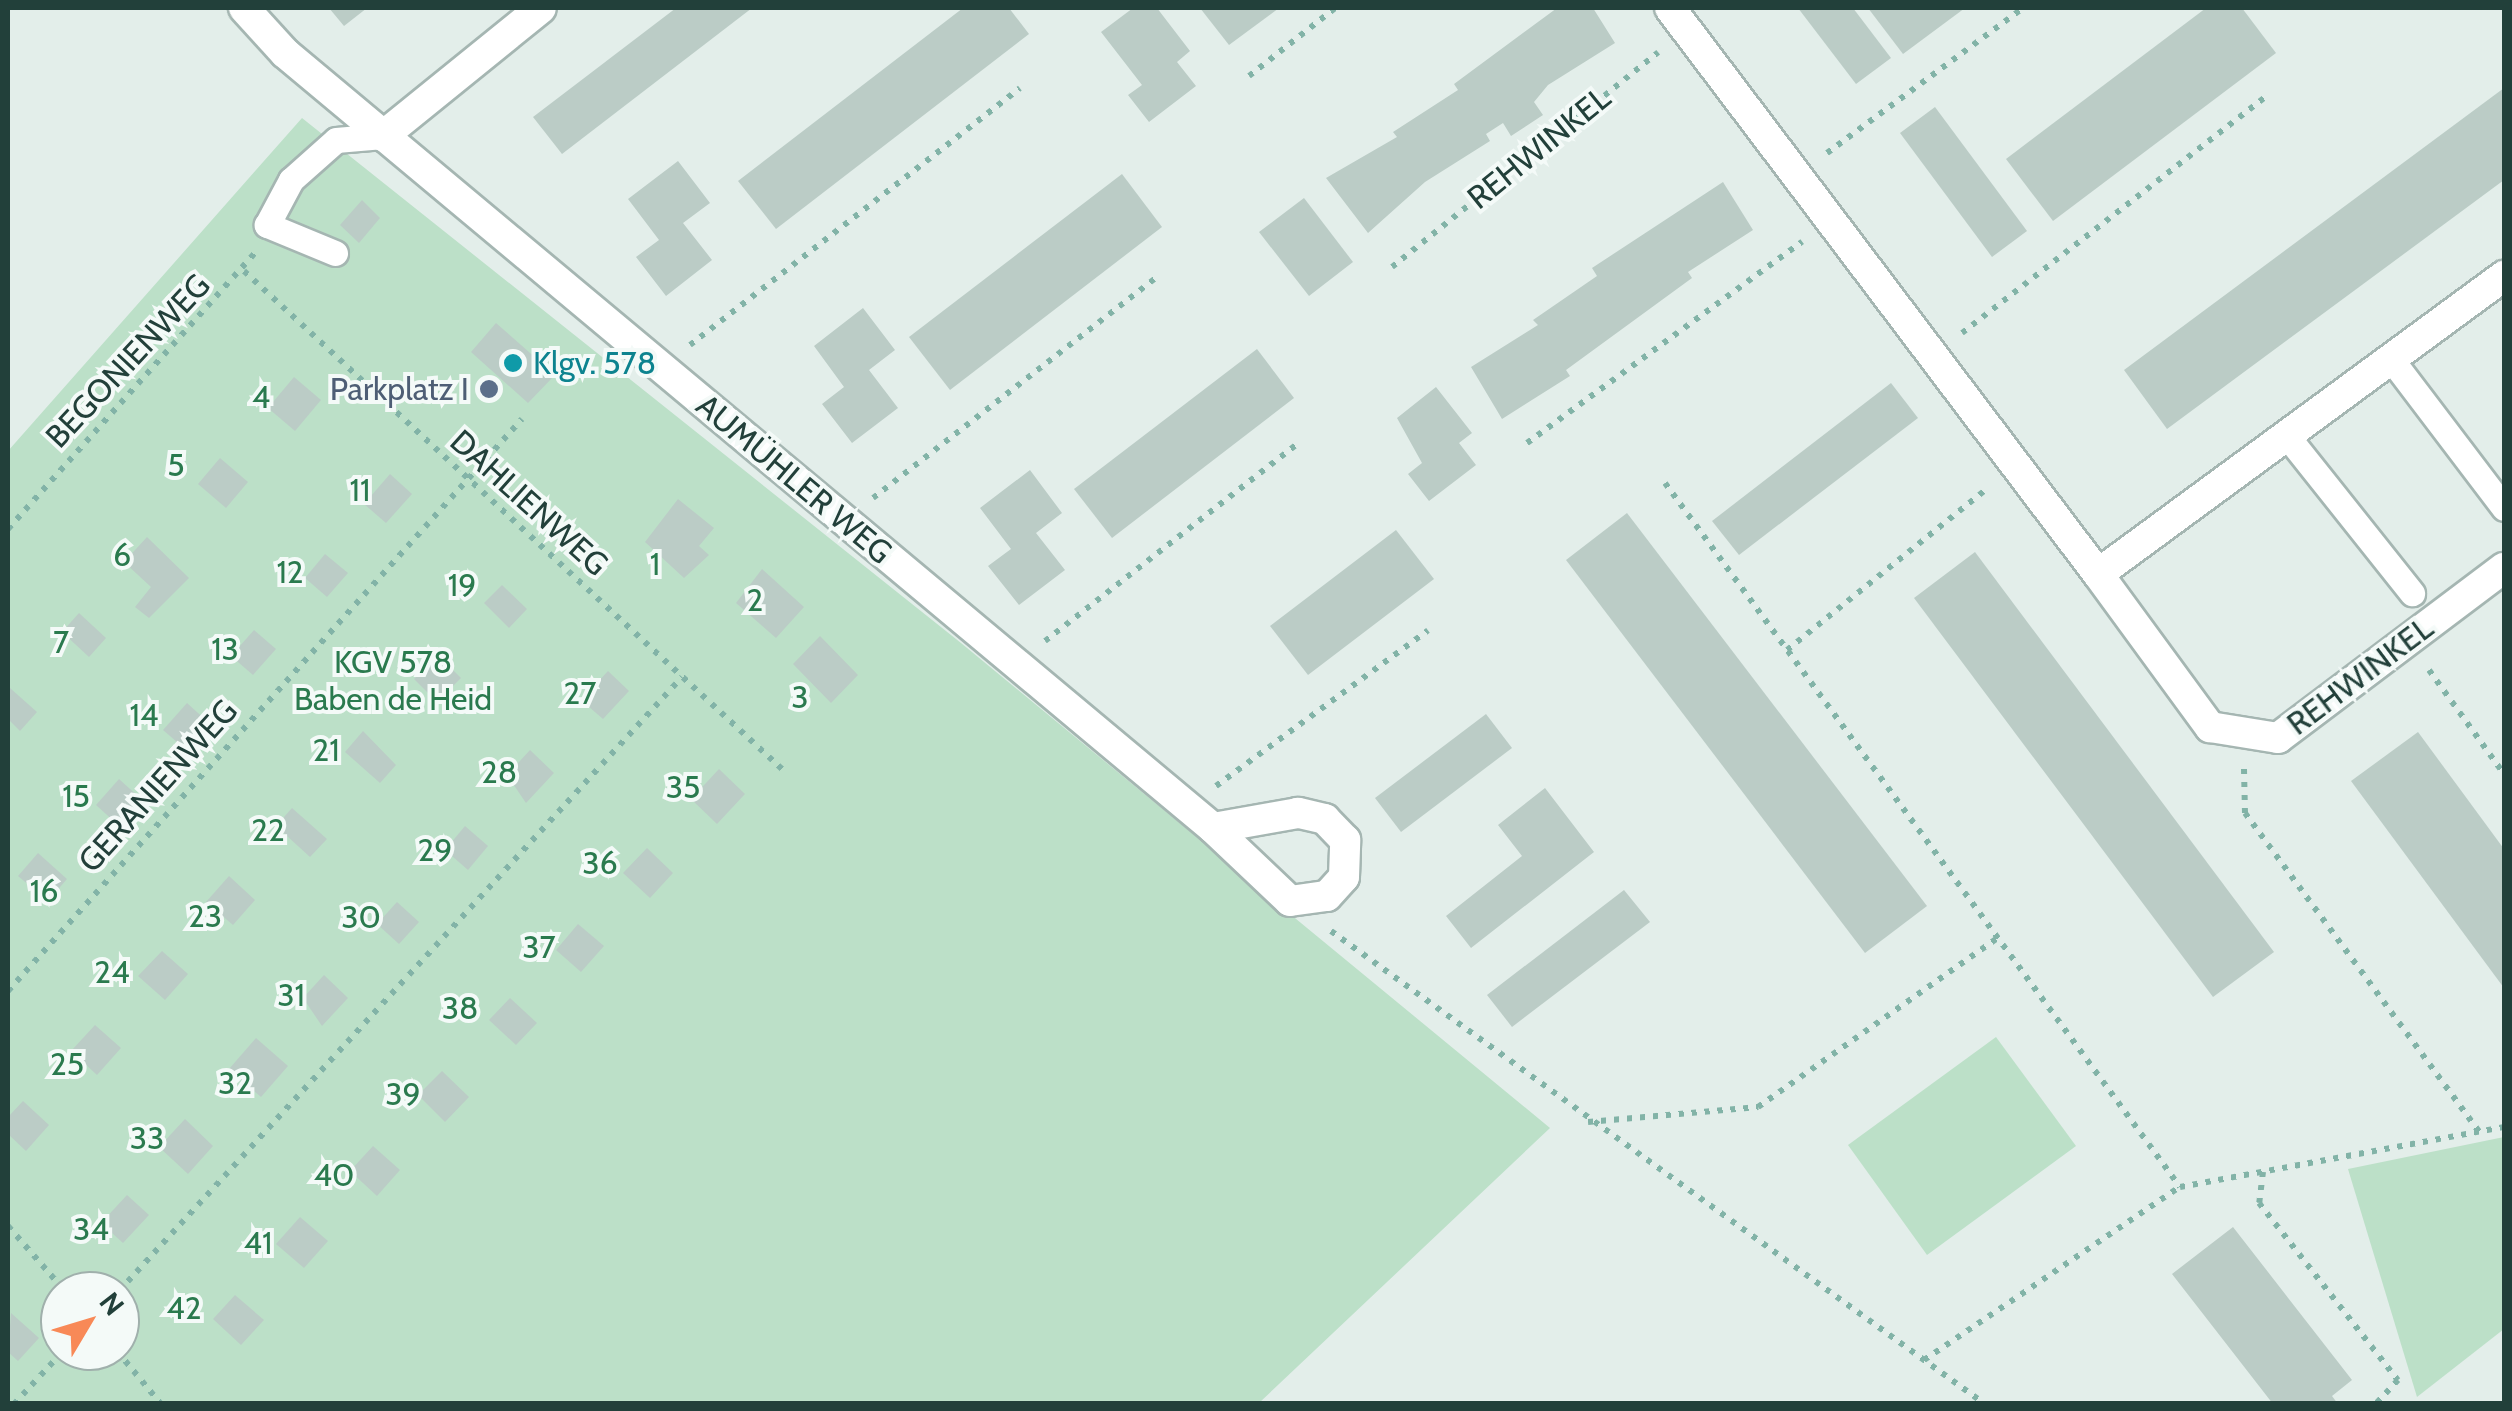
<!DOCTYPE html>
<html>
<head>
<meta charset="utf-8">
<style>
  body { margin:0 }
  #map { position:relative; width:2512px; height:1411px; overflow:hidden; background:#e3eeea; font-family:Cabin,sans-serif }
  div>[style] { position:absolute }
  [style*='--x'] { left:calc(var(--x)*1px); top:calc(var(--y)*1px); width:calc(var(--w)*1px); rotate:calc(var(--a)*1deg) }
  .green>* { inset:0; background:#bce0c8 }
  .building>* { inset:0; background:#bbccc6 }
  .path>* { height:6px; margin-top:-3px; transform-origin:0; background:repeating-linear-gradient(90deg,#82b3a7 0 5px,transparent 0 13px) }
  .roads { filter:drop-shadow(2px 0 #a5b6b2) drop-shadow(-2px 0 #a5b6b2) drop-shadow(0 2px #a5b6b2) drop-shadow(0 -2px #a5b6b2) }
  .lane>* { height:25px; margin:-12.5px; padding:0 12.5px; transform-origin:12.5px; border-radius:12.5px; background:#fff }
  .street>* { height:30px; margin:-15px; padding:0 15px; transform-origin:15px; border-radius:15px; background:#fff }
  .dots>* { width:28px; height:28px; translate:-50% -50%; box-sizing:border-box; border:5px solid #f4faf8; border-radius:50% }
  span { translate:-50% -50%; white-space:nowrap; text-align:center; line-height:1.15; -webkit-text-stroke:8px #f4faf8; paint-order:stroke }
  .street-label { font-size:32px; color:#22403a }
  .culture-label { font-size:32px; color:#0d838f }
  .left { translate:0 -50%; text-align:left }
  .service-label { font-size:32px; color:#4e5e75 }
  .right { translate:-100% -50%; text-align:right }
  .park-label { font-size:32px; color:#2a7a4e }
  .frame { position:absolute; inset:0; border:10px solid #22403a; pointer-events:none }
  .north { position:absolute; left:40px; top:1271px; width:100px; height:100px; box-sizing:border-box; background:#f4faf8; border:2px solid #a0b0ac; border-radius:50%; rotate:52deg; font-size:28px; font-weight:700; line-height:40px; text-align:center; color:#22403a }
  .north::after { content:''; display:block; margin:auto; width:35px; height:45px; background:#f88957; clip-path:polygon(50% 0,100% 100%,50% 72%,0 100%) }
</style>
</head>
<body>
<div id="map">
  <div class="green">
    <i style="clip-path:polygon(evenodd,302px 118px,961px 643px,1550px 1128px,1259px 1403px,8px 1403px,8px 451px,302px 118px,60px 1291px,120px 1291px,120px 1351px,60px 1351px,60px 1291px)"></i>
    <i style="clip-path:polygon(1996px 1037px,2076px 1146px,1927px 1255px,1848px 1145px)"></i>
    <i style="clip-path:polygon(2504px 1137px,2504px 1329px,2417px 1397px,2348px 1169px)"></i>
  </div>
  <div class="building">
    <i style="clip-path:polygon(329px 8px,367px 8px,344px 26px)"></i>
    <i style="clip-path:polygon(676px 8px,752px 8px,562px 154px,533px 117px)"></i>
    <i style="clip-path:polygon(963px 8px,1009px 8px,1029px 34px,776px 229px,738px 181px)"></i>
    <i style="clip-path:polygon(1133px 8px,1157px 8px,1190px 51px,1177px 62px,1196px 86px,1149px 122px,1128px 95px,1142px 85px,1101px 32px)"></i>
    <i style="clip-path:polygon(1200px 8px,1279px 8px,1229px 45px)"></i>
    <i style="clip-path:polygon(1557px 8px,1593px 8px,1615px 43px,1548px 85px,1534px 102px,1543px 115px,1511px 136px,1503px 123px,1486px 134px,1490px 141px,1425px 182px,1368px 233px,1326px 178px,1397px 137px,1393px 132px,1458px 90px,1454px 84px)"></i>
    <i style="clip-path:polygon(1798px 8px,1853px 8px,1891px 58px,1856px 84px)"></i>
    <i style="clip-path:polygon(1868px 8px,1965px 8px,1903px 54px)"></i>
    <i style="clip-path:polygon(2206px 8px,2242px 8px,2276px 53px,2053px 221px,2006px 159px)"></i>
    <i style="clip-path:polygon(2504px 88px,2504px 180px,2167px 429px,2124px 370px)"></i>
    <i style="clip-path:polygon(1935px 107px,2027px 231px,1992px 257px,1900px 133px)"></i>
    <i style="clip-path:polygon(678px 161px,710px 203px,683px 223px,712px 260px,666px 296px,636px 257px,659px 240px,628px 199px)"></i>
    <i style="clip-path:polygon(1122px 174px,1162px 227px,950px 390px,909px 337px)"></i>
    <i style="clip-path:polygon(1723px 182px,1753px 230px,1688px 272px,1692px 278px,1566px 370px,1570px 376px,1502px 419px,1471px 367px,1538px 325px,1533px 320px,1597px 276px,1592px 268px)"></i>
    <i style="clip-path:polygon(1304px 198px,1353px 262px,1309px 296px,1259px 232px)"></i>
    <i style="clip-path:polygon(362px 200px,380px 218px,359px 243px,340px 225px)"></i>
    <i style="clip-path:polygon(863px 308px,895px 350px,869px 370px,898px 408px,852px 443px,822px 404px,844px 387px,814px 346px)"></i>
    <i style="clip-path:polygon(496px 323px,555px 375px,528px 403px,471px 352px)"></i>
    <i style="clip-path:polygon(1257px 349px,1294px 398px,1112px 538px,1074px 489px)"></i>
    <i style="clip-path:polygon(294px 377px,321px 400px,295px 431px,268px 408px)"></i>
    <i style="clip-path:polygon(1891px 383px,1918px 418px,1739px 555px,1712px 521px)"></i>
    <i style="clip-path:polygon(1436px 387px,1472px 433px,1459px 443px,1476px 465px,1429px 501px,1408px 474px,1422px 463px,1397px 418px)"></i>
    <i style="clip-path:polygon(220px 458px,248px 482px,226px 508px,198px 484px)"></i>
    <i style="clip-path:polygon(1030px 470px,1062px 513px,1036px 533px,1065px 570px,1019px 605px,988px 566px,1011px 549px,980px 508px)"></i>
    <i style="clip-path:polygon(390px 474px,412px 494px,386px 523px,364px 504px)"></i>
    <i style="clip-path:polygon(678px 499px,714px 528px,699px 546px,709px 555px,684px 578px,645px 542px)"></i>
    <i style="clip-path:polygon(1627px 513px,1927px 906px,1865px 953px,1566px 560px)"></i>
    <i style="clip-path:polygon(1396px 530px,1434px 579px,1308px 675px,1270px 626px)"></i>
    <i style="clip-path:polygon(147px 537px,189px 578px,149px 618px,135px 607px,151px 587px,124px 562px)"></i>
    <i style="clip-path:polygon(1975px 552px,2274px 952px,2213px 997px,1914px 598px)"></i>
    <i style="clip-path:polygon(325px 554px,348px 573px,327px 597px,305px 578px)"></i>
    <i style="clip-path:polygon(762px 569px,804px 607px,776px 638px,736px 603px)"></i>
    <i style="clip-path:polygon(502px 585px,527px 609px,509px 628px,484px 603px)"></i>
    <i style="clip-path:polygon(79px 613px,106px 638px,89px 657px,62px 632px)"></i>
    <i style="clip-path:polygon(254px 630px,276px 649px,253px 675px,231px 656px)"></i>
    <i style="clip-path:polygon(820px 636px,858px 675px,831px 703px,793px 664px)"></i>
    <i style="clip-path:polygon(438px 655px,461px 678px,437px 702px,414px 679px)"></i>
    <i style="clip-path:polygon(608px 671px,629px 691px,603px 719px,581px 700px)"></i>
    <i style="clip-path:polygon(10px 688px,37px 712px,20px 731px,8px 719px)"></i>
    <i style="clip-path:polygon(187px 703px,208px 722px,185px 749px,163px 730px)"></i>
    <i style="clip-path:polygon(1486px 714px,1512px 748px,1401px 832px,1375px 798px)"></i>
    <i style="clip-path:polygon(363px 731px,396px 765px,380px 783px,345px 752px)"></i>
    <i style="clip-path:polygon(2418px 732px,2504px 849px,2504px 988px,2351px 781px)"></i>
    <i style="clip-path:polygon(530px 750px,554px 773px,526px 803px,507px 775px)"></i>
    <i style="clip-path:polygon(719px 769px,745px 794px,717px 824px,691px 799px)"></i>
    <i style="clip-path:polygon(119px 779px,140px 798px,117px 824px,96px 805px)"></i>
    <i style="clip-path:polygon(1545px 788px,1594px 852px,1471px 948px,1446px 916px,1522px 856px,1498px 825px)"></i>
    <i style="clip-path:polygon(292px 808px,327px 839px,310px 857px,276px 826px)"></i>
    <i style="clip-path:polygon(465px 826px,488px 846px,468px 870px,445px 850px)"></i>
    <i style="clip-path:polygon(647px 848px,673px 873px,650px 898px,623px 873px)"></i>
    <i style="clip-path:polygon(38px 853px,67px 879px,48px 901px,18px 876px)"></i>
    <i style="clip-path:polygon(229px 876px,255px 900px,233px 925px,206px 902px)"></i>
    <i style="clip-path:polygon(1624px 890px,1650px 922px,1512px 1027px,1487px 995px)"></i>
    <i style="clip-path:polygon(397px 902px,419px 922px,399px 944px,377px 924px)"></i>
    <i style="clip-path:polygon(578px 924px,604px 946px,581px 972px,556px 950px)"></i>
    <i style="clip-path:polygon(162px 951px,188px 974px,165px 1000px,138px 976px)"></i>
    <i style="clip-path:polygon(324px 975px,348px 998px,322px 1026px,303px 998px)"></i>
    <i style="clip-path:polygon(510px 998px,537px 1023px,516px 1045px,489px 1020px)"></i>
    <i style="clip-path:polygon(95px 1025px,121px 1048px,97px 1075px,71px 1051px)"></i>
    <i style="clip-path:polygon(256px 1038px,288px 1066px,261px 1097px,229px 1069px)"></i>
    <i style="clip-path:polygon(442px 1071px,469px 1097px,445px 1122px,418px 1095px)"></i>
    <i style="clip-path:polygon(23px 1101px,49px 1125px,26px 1151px,8px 1134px,8px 1117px)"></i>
    <i style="clip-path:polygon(185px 1119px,213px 1146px,188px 1174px,159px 1147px)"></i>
    <i style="clip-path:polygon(373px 1146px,400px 1170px,377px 1196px,350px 1171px)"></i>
    <i style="clip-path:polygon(127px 1195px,149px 1215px,123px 1243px,101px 1223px)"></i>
    <i style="clip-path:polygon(300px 1217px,328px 1241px,304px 1268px,276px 1244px)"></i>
    <i style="clip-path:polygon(2233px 1227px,2352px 1380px,2332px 1396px,2338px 1404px,2273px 1404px,2172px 1274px)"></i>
    <i style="clip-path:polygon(235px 1295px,264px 1320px,241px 1345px,213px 1319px)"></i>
    <i style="clip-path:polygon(11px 1313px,39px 1338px,18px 1361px,8px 1352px)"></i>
  </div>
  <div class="path">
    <i style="--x:1249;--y:76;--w:110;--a:-38.3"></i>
    <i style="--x:1827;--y:153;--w:244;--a:-36.5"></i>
    <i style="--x:1392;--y:267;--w:342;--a:-38.9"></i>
    <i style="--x:244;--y:271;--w:735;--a:42.79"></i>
    <i style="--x:1962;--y:333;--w:389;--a:-37.9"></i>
    <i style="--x:690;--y:345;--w:418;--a:-37.9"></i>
    <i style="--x:1527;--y:443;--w:341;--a:-36.2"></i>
    <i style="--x:1665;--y:483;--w:872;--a:53.81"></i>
    <i style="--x:2180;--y:1187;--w:330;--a:-10.5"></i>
    <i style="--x:873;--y:498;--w:361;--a:-37.9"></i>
    <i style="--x:8;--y:529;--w:370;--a:-48.2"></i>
    <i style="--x:1045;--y:641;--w:321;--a:-38"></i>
    <i style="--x:1787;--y:650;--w:258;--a:-38.9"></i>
    <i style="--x:2429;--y:670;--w:128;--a:54.2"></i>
    <i style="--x:2244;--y:769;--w:44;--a:88.7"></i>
    <i style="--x:2245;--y:813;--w:396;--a:53.7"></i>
    <i style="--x:1216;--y:786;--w:263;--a:-36.3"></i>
    <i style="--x:1331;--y:931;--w:807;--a:35.88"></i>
    <i style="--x:8;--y:991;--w:769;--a:-48.06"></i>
    <i style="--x:1588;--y:1122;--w:171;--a:-5"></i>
    <i style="--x:1758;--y:1107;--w:294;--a:-35.2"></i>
    <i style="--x:2263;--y:1172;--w:31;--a:97"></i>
    <i style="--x:2259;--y:1203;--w:225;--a:51.9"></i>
    <i style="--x:2398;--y:1380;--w:33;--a:133"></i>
    <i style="--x:8;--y:1226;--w:86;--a:48.8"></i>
    <i style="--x:119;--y:1291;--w:833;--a:-47.48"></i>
    <i style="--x:117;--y:1351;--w:69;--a:50.3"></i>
    <i style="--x:1924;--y:1360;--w:309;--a:-34.1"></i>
    <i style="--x:14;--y:1404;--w:72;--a:-47.2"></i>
  </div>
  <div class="roads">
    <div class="lane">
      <i style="--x:335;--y:253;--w:74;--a:-157.6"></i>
      <i style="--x:267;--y:225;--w:51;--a:-61.9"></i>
      <i style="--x:291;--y:180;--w:60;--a:-41.6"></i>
      <i style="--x:336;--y:140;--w:47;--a:-4.9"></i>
      <i style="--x:2391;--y:359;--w:187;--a:52.8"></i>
      <i style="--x:2287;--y:436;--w:201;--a:51.5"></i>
    </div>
    <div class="street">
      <i style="--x:244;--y:8;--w:61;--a:47.7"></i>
      <i style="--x:285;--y:53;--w:1209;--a:39.87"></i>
      <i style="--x:1213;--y:828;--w:106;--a:43.5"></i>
      <i style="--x:1290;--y:901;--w:37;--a:-8"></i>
      <i style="--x:1327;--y:896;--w:25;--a:-48"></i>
      <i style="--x:1344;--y:877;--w:37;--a:-88"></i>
      <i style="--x:1345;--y:840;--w:29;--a:-134"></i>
      <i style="--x:1325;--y:819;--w:28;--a:-167"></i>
      <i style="--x:1298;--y:813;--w:86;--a:170"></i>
      <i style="--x:1670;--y:8;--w:710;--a:52.9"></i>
      <i style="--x:2098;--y:574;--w:504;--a:-36.28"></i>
      <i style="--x:383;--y:136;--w:203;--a:-39"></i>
      <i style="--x:2098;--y:574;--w:190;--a:53.8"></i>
      <i style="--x:2210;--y:727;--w:69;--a:9.2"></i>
      <i style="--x:2278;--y:738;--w:283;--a:-37"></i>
    </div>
  </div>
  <div class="dots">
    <i style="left:513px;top:363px;background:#0f9aa8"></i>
    <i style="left:489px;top:389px;background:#5c6f8a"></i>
  </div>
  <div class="street-label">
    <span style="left:1539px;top:148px;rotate:-39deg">REHWINKEL</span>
    <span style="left:128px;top:361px;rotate:-47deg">BEGONIENWEG</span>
    <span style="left:794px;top:479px;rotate:40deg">AUMÜHLER WEG</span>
    <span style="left:529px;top:503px;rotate:42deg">DAHLIENWEG</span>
    <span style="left:2360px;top:676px;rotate:-37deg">REHWINKEL</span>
    <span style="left:158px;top:786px;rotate:-48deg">GERANIENWEG</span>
  </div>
  <div class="culture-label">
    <span class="left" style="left:533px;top:363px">Klgv. 578</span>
  </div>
  <div class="service-label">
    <span class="right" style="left:469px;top:389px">Parkplatz I</span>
  </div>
  <div class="park-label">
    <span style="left:261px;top:397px">4</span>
    <span style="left:176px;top:465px">5</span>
    <span style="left:360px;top:490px">11</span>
    <span style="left:122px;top:555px">6</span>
    <span style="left:655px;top:564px">1</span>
    <span style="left:290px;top:572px">12</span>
    <span style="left:462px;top:585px">19</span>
    <span style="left:755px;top:600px">2</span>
    <span style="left:61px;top:642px">7</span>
    <span style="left:225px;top:649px">13</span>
    <span style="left:393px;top:681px">KGV 578<br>Baben de Heid</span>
    <span style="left:580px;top:693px">27</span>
    <span style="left:800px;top:697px">3</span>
    <span style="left:144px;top:715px">14</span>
    <span style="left:326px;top:750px">21</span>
    <span style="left:499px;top:772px">28</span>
    <span style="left:683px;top:787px">35</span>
    <span style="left:76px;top:796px">15</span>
    <span style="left:268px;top:830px">22</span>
    <span style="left:435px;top:850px">29</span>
    <span style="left:600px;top:863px">36</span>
    <span style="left:44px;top:891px">16</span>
    <span style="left:205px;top:916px">23</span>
    <span style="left:361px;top:917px">30</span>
    <span style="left:539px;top:947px">37</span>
    <span style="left:112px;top:972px">24</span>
    <span style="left:291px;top:995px">31</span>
    <span style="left:460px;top:1008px">38</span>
    <span style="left:67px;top:1064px">25</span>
    <span style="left:235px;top:1083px">32</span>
    <span style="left:403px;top:1094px">39</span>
    <span style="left:147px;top:1138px">33</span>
    <span style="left:334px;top:1175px">40</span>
    <span style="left:91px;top:1229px">34</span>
    <span style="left:258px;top:1243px">41</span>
    <span style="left:184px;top:1308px">42</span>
  </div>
  <div class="frame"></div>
  <div class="north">N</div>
</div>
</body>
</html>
